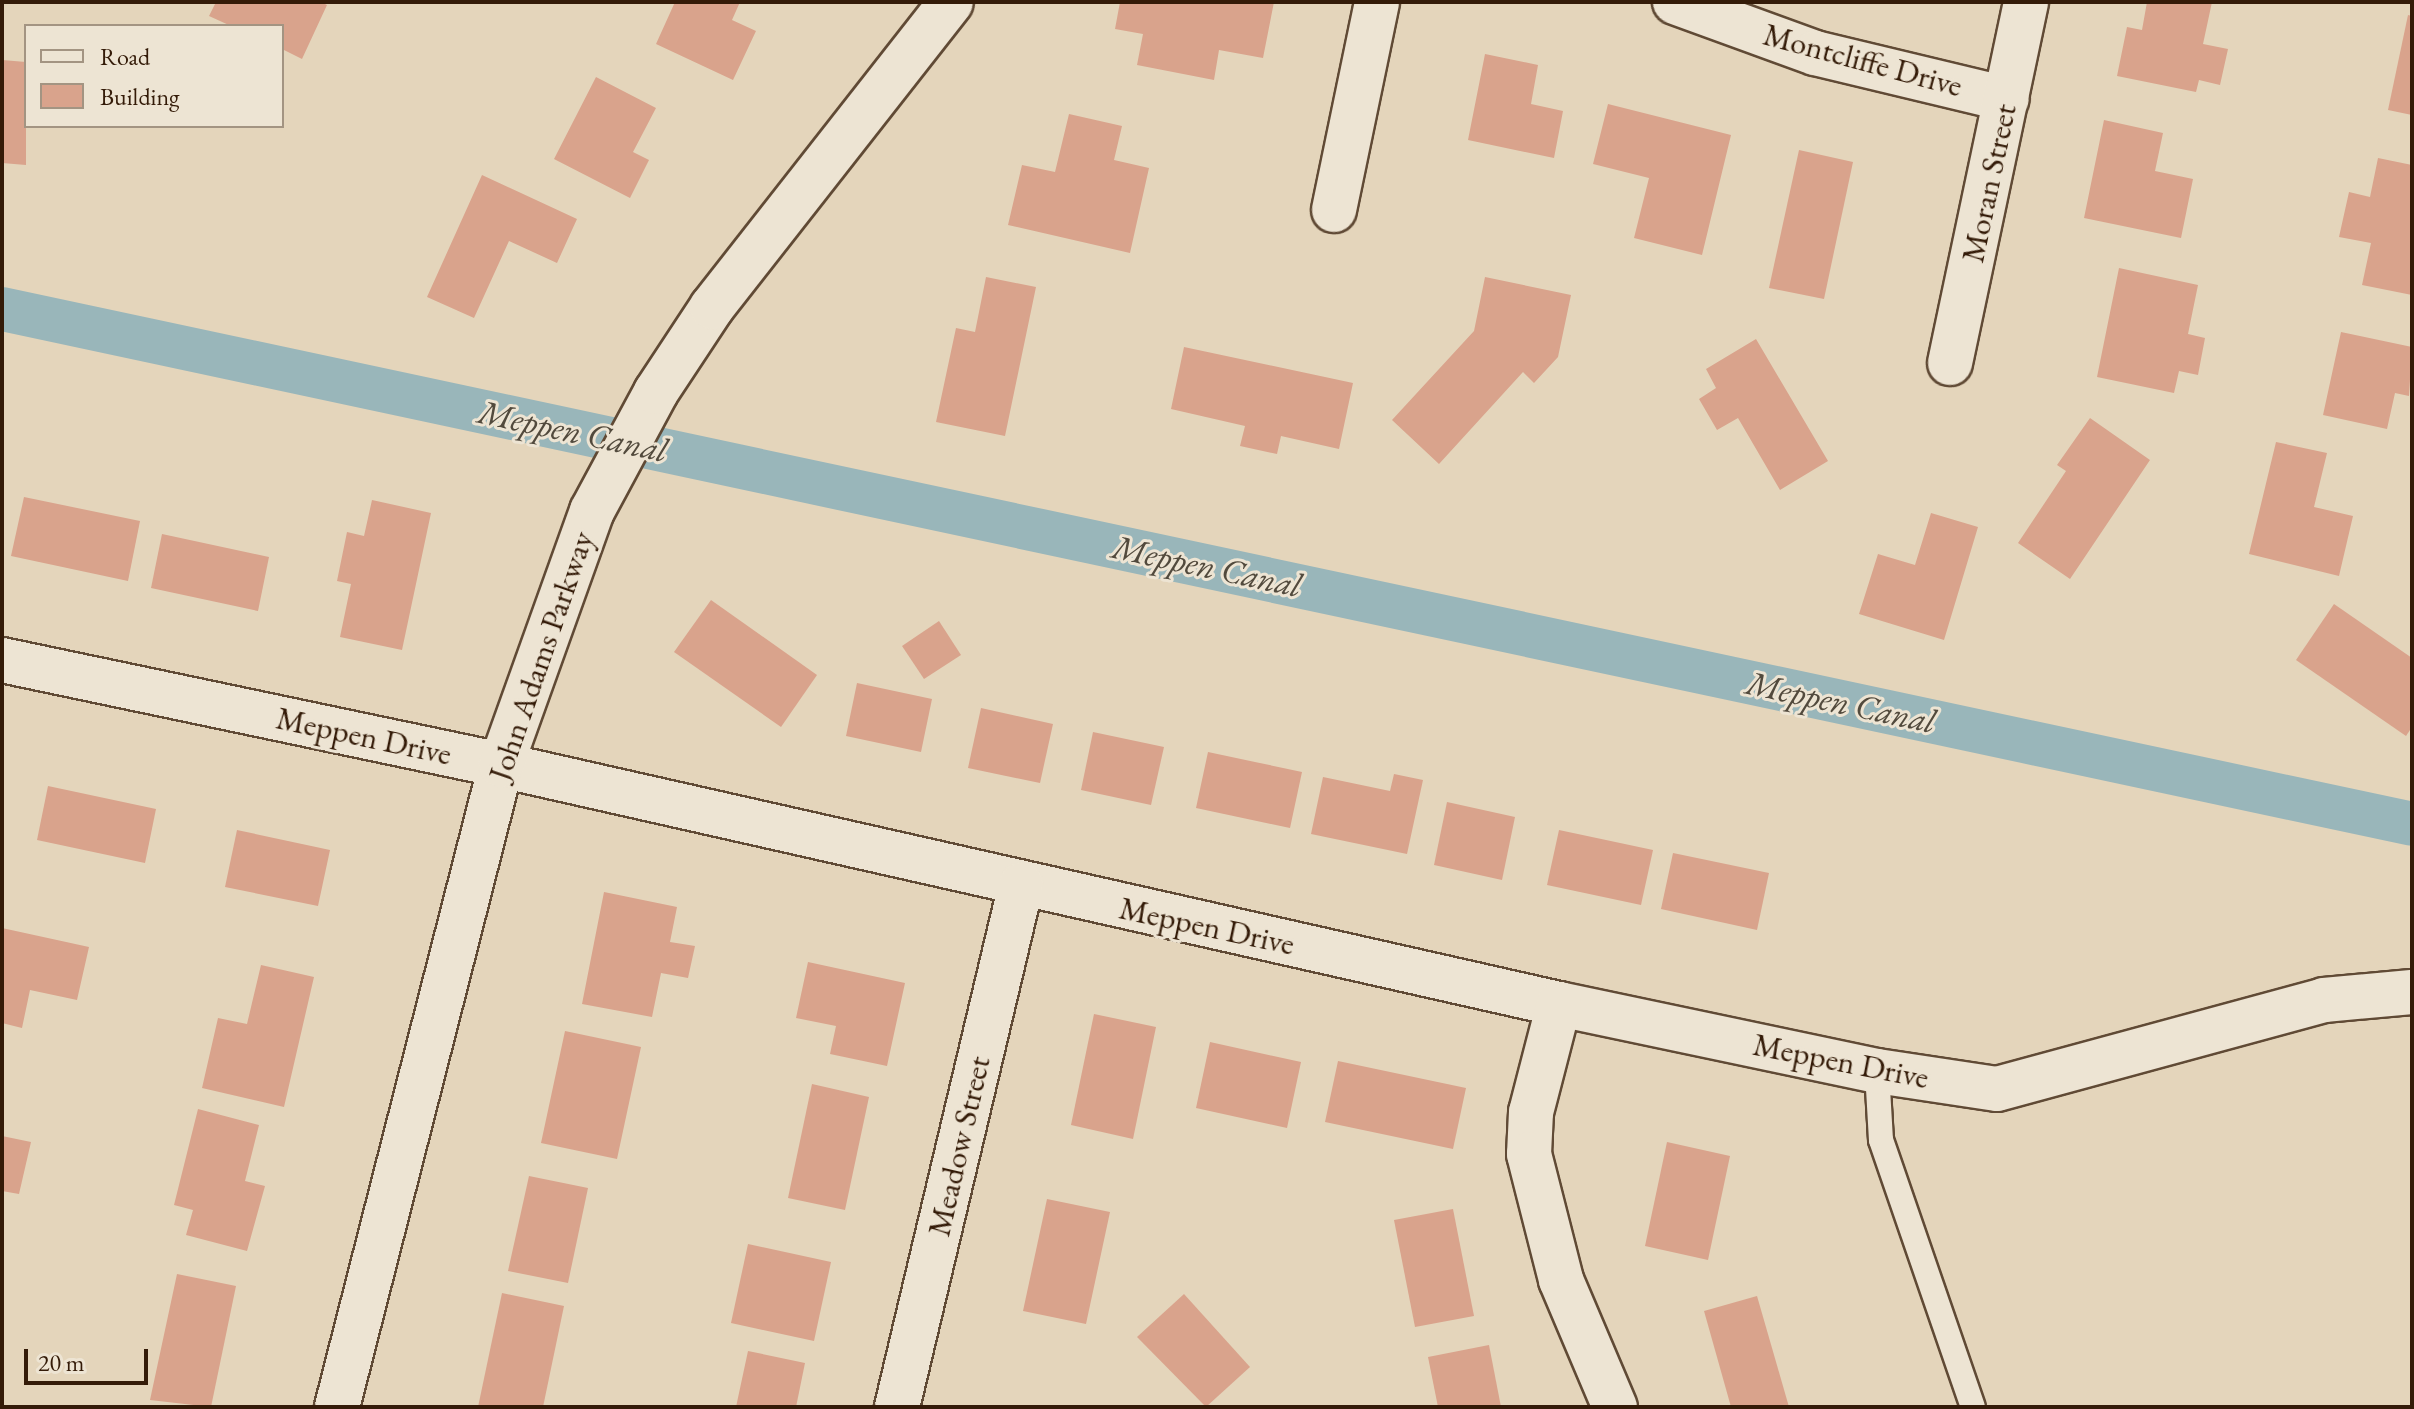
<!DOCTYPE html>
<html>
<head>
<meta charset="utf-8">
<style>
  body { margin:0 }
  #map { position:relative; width:2414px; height:1409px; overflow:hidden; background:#e4d5bb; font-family:"EB Garamond",serif }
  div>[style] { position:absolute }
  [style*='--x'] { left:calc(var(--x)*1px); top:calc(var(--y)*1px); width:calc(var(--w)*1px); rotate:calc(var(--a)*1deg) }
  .canal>* { height:44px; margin:-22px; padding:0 22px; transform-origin:22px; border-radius:22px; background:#99b6ba }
  .building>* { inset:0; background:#d9a38c }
  .roads { filter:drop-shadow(2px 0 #604a35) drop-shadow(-2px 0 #604a35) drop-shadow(0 2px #604a35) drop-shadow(0 -2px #604a35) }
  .lane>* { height:24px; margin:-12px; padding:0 12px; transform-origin:12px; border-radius:12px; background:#ede4d3 }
  .street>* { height:44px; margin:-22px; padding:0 22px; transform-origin:22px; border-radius:22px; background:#ede4d3 }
  .secondary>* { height:44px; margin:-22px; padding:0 22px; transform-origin:22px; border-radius:22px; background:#ede4d3 }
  span { translate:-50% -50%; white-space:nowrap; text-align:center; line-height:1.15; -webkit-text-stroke:6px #ede4d3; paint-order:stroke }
  .street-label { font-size:32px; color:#341b08 }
  .water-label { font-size:34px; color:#524a3d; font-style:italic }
  .frame { position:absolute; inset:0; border:4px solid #341b08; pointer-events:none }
  .legend { position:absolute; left:24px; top:24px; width:260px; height:104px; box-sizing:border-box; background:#ede4d3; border:2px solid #a39482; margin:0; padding:10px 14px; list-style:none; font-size:24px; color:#341b08 }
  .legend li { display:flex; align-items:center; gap:16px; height:40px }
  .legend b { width:40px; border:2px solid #a39482 }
  .scale { position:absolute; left:24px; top:1349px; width:124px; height:36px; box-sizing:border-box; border:4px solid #341b08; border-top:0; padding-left:10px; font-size:24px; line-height:28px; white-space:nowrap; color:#341b08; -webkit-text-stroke:6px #ede4d3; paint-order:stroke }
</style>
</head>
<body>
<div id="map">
  <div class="canal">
    <i style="--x:2;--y:309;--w:2464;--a:12.06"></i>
  </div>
  <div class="building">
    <i style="clip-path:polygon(216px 2px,321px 2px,327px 5px,302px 59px,282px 49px,282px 26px,231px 26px,209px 16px)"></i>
    <i style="clip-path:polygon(675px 2px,740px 2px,732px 20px,756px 31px,733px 80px,656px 44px)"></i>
    <i style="clip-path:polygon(1120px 2px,1274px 2px,1263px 58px,1219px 50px,1214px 80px,1137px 65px,1143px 34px,1115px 29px)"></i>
    <i style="clip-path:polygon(2147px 2px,2212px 2px,2203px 44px,2228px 49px,2220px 85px,2199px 80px,2196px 92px,2117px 76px,2127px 27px,2142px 30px)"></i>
    <i style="clip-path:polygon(2408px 15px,2412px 16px,2412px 115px,2388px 110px)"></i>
    <i style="clip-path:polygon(1485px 54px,1538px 65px,1531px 104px,1563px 111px,1554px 158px,1468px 140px)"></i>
    <i style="clip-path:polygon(2px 60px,26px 62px,26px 165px,2px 163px)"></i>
    <i style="clip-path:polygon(596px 77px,656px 108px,633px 152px,649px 160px,630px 198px,554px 159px)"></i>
    <i style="clip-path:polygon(1608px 104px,1731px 135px,1702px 255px,1634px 238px,1649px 178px,1593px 164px)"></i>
    <i style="clip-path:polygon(1069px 114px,1122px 126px,1114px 160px,1149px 168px,1130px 253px,1008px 225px,1022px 165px,1055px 172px)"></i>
    <i style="clip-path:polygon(2104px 120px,2163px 133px,2155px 171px,2193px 179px,2181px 238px,2084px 218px)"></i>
    <i style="clip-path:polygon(1799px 150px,1853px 162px,1824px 299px,1769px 288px)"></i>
    <i style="clip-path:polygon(2378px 158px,2412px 165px,2412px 295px,2362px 285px,2371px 243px,2339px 237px,2349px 192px,2370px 197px)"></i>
    <i style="clip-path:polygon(482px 175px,577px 219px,557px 263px,509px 241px,474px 318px,427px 297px)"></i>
    <i style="clip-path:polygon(2119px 268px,2198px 285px,2188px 334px,2205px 338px,2198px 375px,2179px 371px,2174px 393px,2097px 377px)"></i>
    <i style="clip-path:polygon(986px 277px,1036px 287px,1005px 436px,936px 422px,956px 328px,975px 332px)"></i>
    <i style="clip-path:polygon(1485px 277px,1571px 295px,1558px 357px,1534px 383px,1523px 372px,1439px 464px,1392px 420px,1474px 331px)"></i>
    <i style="clip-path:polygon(2341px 332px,2412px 347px,2409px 396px,2395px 393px,2387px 429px,2323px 415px)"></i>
    <i style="clip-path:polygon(1756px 339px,1828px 461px,1780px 490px,1738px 418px,1717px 430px,1699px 399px,1716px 388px,1706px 369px)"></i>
    <i style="clip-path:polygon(1184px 347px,1353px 383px,1339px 449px,1281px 436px,1277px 454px,1240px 446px,1245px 426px,1171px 409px)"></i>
    <i style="clip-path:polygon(2090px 418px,2150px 460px,2070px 579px,2018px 543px,2066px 471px,2057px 465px)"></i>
    <i style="clip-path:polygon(2276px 442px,2327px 453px,2314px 507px,2353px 516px,2339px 576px,2249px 554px)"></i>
    <i style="clip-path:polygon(24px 497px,140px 521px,128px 581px,11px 556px)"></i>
    <i style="clip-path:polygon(372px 500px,431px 513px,402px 650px,340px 637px,351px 584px,337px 581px,347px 532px,364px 536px)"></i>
    <i style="clip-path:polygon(1931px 513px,1978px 527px,1944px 640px,1859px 614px,1878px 554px,1915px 565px)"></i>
    <i style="clip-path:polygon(162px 534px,269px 557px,258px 611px,151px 588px)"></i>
    <i style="clip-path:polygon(711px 600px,817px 675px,781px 727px,674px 652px)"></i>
    <i style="clip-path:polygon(2334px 604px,2412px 658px,2412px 727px,2406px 736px,2296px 660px)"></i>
    <i style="clip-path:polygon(939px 621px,961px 655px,924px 679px,902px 646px)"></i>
    <i style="clip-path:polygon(857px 683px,932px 699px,921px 752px,846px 736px)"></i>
    <i style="clip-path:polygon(981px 708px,1053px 724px,1040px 783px,968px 768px)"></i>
    <i style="clip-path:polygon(1093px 732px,1164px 747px,1151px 805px,1081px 790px)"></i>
    <i style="clip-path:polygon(1208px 752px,1302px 772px,1290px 828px,1196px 808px)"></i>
    <i style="clip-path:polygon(1394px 774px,1423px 780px,1407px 854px,1311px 834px,1323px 777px,1390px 791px)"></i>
    <i style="clip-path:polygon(48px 786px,156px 809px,145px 863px,37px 840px)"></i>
    <i style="clip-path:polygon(1447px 802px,1515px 817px,1502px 880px,1434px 865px)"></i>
    <i style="clip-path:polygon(237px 830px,330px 850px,318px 906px,225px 887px)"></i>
    <i style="clip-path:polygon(1559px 830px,1653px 850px,1641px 905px,1547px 885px)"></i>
    <i style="clip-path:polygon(1673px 853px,1769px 873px,1757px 930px,1661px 909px)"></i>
    <i style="clip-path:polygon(604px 892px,677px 907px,670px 942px,695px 946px,688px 978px,661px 973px,652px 1017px,582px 1004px)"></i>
    <i style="clip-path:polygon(2px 928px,89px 947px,77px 1000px,30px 990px,22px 1028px,2px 1023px)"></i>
    <i style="clip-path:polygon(808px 962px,905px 983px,887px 1066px,830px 1054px,836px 1026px,796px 1018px)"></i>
    <i style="clip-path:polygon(261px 965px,314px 977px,284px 1107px,202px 1088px,218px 1018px,247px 1024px)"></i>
    <i style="clip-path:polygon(1094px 1014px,1156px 1027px,1133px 1139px,1071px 1125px)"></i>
    <i style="clip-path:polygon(565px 1031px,641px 1047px,617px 1159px,541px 1143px)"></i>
    <i style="clip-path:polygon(1210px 1042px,1301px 1062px,1287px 1128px,1196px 1108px)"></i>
    <i style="clip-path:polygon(1338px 1061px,1466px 1088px,1453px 1149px,1325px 1122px)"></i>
    <i style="clip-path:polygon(812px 1084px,869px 1097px,845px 1210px,788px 1198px)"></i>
    <i style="clip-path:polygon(198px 1109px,259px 1125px,245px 1181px,265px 1186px,247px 1251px,186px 1235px,193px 1210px,174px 1205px)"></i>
    <i style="clip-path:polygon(2px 1136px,31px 1142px,19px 1194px,2px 1191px)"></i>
    <i style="clip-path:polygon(1667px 1142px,1730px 1156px,1708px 1260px,1645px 1246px)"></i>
    <i style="clip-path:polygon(529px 1176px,588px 1188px,568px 1283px,508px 1271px)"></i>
    <i style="clip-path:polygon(1047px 1199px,1110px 1212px,1086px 1324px,1023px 1311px)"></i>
    <i style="clip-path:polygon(1453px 1209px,1474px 1316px,1415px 1327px,1394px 1220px)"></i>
    <i style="clip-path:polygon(748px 1244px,831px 1262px,814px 1341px,731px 1323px)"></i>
    <i style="clip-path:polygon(177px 1274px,236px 1286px,211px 1407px,150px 1400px)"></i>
    <i style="clip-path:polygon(502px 1293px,564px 1306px,543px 1407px,478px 1407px)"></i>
    <i style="clip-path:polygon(1184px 1294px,1250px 1367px,1206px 1407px,1137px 1337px)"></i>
    <i style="clip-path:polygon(1757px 1296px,1789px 1407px,1731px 1407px,1704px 1311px)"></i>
    <i style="clip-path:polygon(1489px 1345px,1501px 1407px,1438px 1407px,1428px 1357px)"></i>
    <i style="clip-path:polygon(748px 1351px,805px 1363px,796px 1407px,736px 1407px)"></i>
  </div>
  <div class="roads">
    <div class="lane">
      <i style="--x:1877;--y:1071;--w:69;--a:86.7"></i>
      <i style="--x:1881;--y:1140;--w:282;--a:71"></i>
    </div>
    <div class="street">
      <i style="--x:1675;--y:2;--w:149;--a:20"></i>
      <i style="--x:1815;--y:53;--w:197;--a:13.5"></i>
      <i style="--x:1334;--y:210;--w:212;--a:-78.3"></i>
      <i style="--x:1950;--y:363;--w:369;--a:-78.1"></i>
      <i style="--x:2;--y:660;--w:510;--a:11.88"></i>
      <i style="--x:501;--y:765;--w:1085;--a:12.73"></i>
      <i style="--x:1559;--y:1004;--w:325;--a:11.9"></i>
      <i style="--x:1877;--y:1071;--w:121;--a:8.5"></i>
      <i style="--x:1997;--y:1089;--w:339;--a:-15.2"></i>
      <i style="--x:2324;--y:1000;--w:88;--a:-5.2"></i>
      <i style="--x:1559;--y:1004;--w:112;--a:104.5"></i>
      <i style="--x:1531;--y:1112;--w:42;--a:92.7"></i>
      <i style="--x:1529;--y:1154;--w:130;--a:75.7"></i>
      <i style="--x:1561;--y:1280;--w:138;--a:67"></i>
      <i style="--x:897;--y:1407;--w:537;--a:-76.64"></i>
    </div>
    <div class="secondary">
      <i style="--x:337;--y:1407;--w:663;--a:-75.67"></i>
      <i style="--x:501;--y:765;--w:270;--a:-70.3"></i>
      <i style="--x:592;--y:511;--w:135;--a:-61.7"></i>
      <i style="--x:656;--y:392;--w:102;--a:-56.6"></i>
      <i style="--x:712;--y:307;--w:387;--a:-51.9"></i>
    </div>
  </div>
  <div class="street-label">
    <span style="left:1863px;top:60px;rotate:15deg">Montcliffe Drive</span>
    <span style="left:1989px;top:183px;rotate:-78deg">Moran Street</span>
    <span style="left:541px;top:656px;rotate:-71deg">John Adams Parkway</span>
    <span style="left:364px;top:736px;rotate:12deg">Meppen Drive</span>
    <span style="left:1207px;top:926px;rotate:12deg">Meppen Drive</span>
    <span style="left:1841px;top:1061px;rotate:11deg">Meppen Drive</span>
    <span style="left:959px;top:1146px;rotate:-77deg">Meadow Street</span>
  </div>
  <div class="water-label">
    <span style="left:573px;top:431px;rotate:12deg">Meppen Canal</span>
    <span style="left:1207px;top:566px;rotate:12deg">Meppen Canal</span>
    <span style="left:1841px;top:702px;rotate:12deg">Meppen Canal</span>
  </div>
  <div class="frame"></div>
  <ul class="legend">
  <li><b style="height:10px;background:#ede4d3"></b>Road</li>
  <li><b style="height:22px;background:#d9a38c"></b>Building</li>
  </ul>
  <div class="scale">20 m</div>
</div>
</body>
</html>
